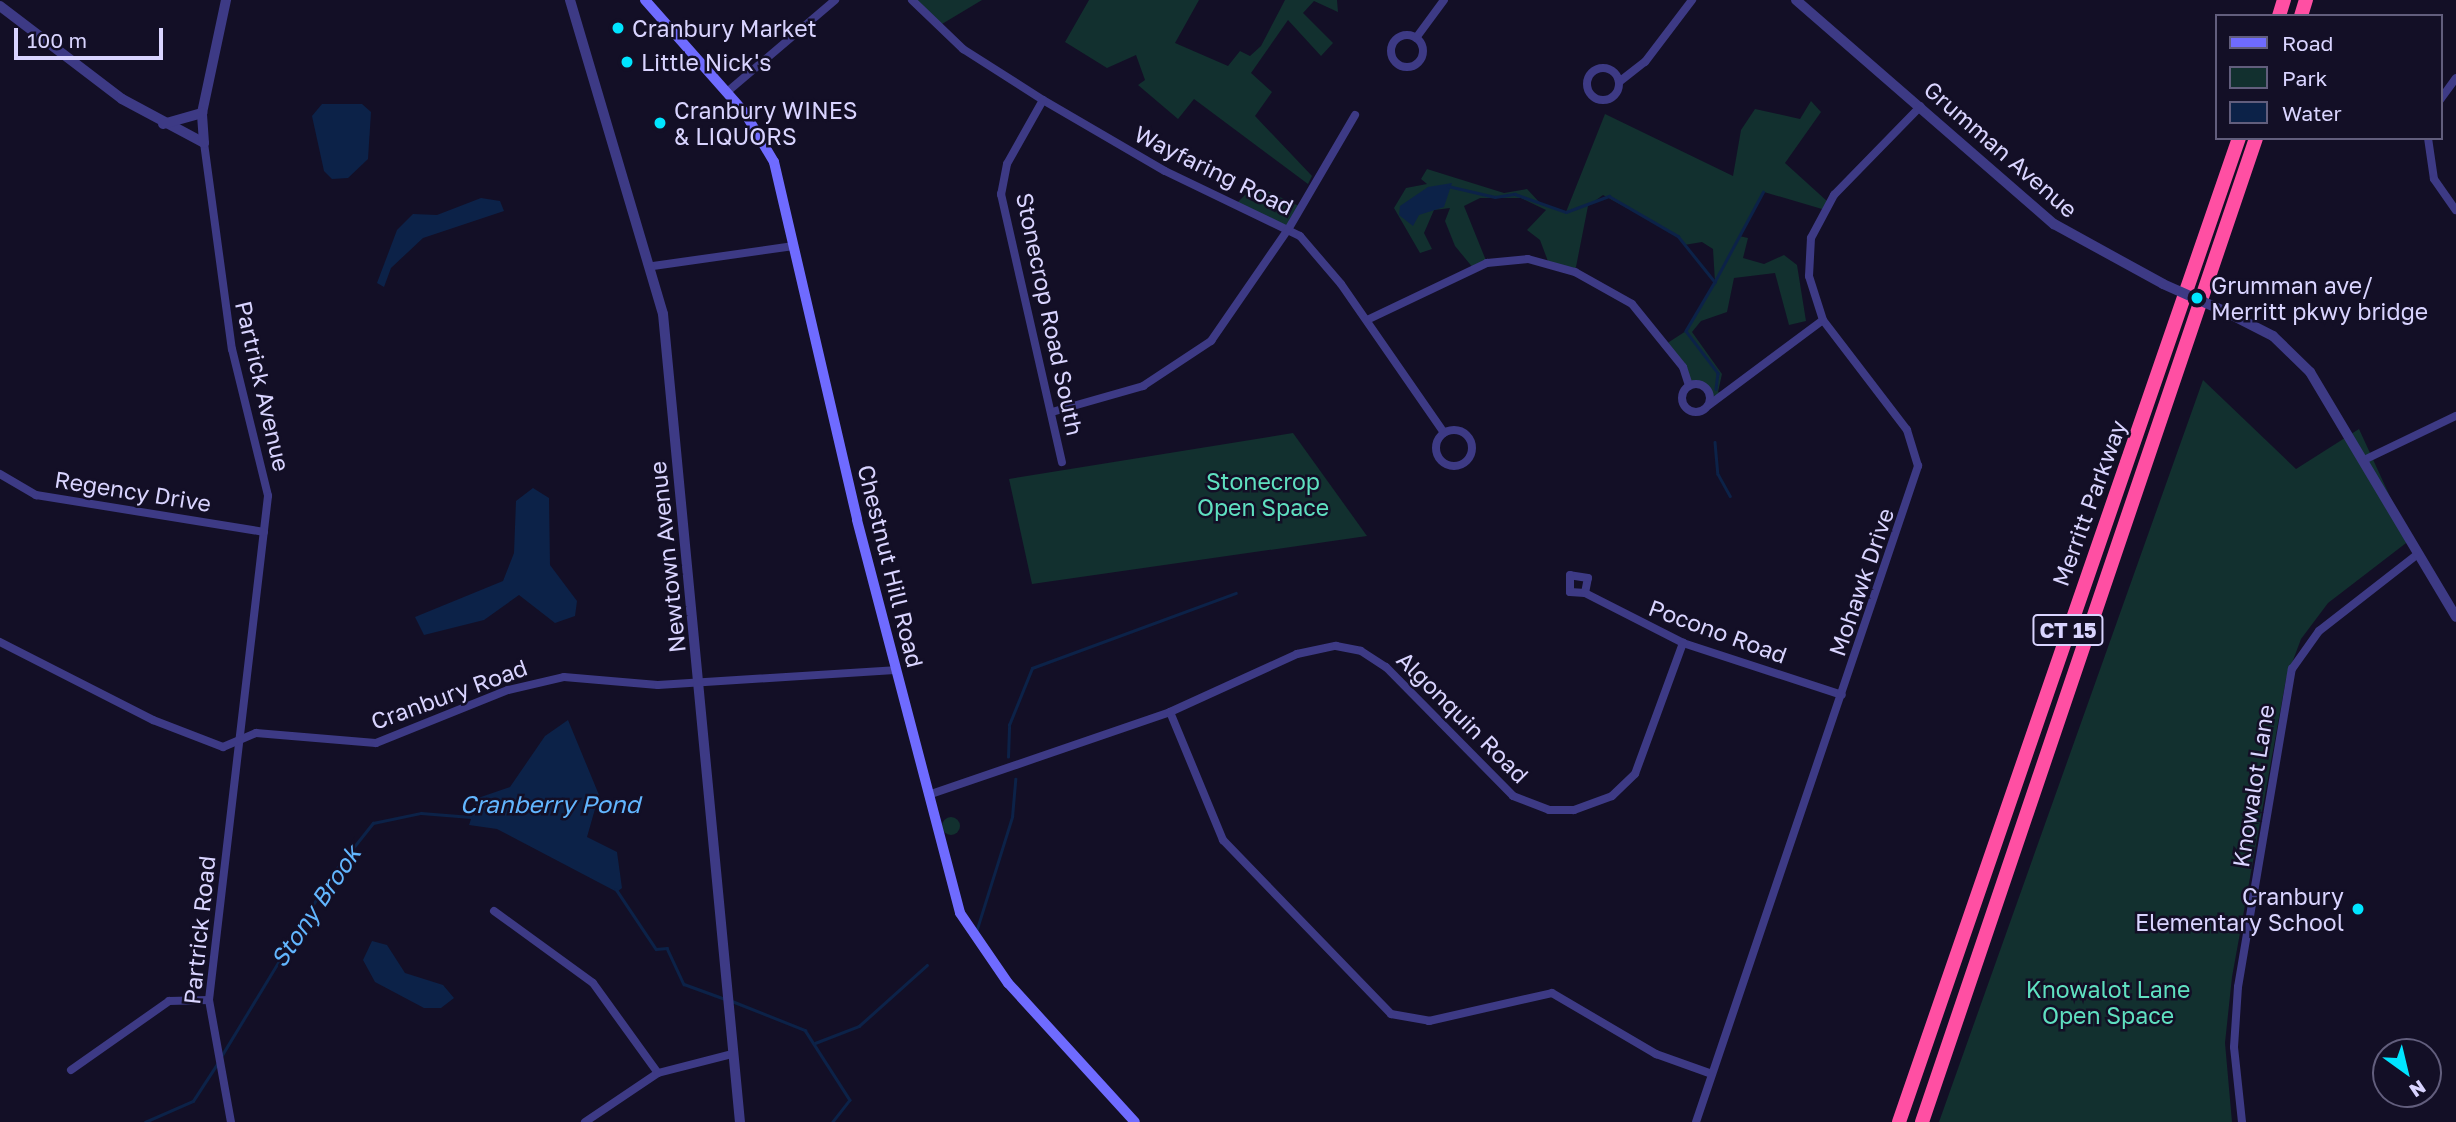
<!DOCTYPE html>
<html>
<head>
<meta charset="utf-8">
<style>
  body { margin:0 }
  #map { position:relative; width:2456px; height:1122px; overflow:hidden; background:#130f26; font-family:"Golos Text",sans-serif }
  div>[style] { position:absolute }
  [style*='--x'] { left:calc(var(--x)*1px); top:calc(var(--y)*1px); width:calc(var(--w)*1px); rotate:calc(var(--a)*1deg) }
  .green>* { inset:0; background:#12302f }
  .round { border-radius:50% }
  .water>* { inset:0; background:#0c2248 }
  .stream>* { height:2.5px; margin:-1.25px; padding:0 1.25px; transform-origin:1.25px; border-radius:1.25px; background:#0c2248 }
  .minor>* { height:8px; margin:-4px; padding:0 4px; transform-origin:4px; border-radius:4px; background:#3d3a85 }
  .minor>.ring { margin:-4px; padding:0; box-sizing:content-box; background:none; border:8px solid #3d3a85; border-radius:50% }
  .tertiary>* { height:10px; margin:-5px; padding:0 5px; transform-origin:5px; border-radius:5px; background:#3d3a85 }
  .secondary>* { height:10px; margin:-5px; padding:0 5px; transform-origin:5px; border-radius:5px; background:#6f6bff }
  .motorway>* { height:14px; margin:-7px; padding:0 7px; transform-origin:7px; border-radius:7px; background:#ff4fa3 }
  .tertiary-bridge>* { height:10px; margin:-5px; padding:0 5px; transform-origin:5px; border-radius:5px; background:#3d3a85 }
  .dots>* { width:19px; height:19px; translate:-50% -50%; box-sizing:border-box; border:4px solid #130f26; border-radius:50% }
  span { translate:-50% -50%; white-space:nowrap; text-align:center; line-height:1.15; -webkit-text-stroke:5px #130f26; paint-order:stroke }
  .shield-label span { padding:2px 5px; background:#130f26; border:2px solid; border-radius:5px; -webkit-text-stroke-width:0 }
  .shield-label { font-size:21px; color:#d9d4ff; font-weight:700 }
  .poi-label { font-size:23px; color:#d9d4ff }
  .left { translate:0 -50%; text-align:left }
  .right { translate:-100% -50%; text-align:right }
  .street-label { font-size:23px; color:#d9d4ff }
  .park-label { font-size:23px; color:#5fe0c0 }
  .water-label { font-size:24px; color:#62b6ff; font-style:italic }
  .legend { position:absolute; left:2215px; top:14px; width:228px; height:126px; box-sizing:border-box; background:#130f26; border:2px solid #625e7d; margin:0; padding:9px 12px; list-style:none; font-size:21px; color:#d9d4ff }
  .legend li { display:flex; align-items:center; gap:14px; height:35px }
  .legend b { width:35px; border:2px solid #625e7d }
  .north { position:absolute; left:2372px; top:1038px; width:70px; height:70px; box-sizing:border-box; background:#130f26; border:2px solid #625e7d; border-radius:50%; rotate:146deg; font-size:19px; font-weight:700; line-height:28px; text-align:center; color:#d9d4ff }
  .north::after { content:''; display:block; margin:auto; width:24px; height:32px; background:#00e5ff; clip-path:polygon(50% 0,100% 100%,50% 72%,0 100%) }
  .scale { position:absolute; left:14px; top:28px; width:149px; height:32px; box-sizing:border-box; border:4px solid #d9d4ff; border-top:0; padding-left:9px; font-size:21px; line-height:24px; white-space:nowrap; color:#d9d4ff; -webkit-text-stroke:5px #130f26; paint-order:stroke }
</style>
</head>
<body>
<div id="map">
  <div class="green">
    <i style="clip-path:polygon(912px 0,982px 0,937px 27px)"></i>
    <i style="clip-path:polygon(1089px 0,1199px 0,1175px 43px,1228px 66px,1240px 51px,1250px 56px,1261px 46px,1285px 0,1337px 0,1338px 12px,1314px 1px,1303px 13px,1333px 43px,1321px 56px,1288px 20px,1251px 73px,1272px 92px,1255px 116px,1312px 176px,1308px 184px,1194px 99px,1178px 119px,1138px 85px,1145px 80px,1136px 55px,1107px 68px,1065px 42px)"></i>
    <i style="clip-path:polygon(1811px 101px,1821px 112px,1785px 163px,1828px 202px,1822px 209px,1764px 192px,1739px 236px,1748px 238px,1743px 258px,1764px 264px,1784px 255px,1797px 265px,1806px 321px,1789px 325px,1775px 273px,1734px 278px,1727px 312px,1701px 321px,1692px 332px,1722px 374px,1718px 392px,1728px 395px,1711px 400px,1704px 386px,1689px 386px,1666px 344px,1686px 331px,1715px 282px,1713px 249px,1702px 242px,1684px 245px,1678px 236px,1603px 195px,1588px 206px,1575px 272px,1549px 264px,1540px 240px,1527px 230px,1546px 210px,1521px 198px,1480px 198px,1464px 206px,1487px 263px,1474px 269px,1455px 246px,1445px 221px,1450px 208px,1434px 210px,1424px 233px,1432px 249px,1420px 253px,1394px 208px,1406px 188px,1427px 184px,1421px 179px,1427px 169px,1504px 193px,1527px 189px,1541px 204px,1566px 212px,1605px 114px,1733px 176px,1741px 130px,1755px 109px,1800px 119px)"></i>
    <i style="clip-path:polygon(1255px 185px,1301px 207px,1289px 228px,1236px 204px)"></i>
    <i style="clip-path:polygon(2203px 380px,2296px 469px,2359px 429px,2410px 540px,2328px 603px,2301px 639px,2286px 679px,2232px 977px,2225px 1043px,2232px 1122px,1939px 1122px)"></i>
    <i style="clip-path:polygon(1293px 433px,1367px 536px,1032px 584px,1009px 479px)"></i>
    <i class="round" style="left:942px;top:817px;width:18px;height:18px"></i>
  </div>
  <div class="water">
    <i style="clip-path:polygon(322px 104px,362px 104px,371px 112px,368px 159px,348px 178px,332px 179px,324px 171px,312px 116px)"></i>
    <i style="clip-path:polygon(1452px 183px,1444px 207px,1419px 215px,1413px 226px,1399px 215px,1400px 206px,1428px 187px)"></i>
    <i style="clip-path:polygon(481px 198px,500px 201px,504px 211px,423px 238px,391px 268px,384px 287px,377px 283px,397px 230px,413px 214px,437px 215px)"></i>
    <i style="clip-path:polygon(533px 488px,549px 498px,550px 565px,577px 601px,575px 616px,555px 623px,519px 595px,484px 620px,424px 635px,415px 617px,503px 581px,514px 553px,516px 501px)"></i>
    <i style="clip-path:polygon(568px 720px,599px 795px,587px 837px,617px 852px,622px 888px,617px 892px,497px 829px,469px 825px,478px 798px,510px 787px,545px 736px)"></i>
    <i style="clip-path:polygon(372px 941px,387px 945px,405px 973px,443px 985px,454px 998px,441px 1008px,424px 1008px,375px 982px,363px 960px)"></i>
  </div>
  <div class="stream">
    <i style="--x:1448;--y:186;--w:48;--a:13.2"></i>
    <i style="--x:1495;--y:197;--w:20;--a:-9"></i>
    <i style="--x:1515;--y:194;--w:54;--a:19.4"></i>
    <i style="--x:1566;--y:212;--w:46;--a:-20.4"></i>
    <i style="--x:1609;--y:196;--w:80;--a:30.1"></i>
    <i style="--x:1678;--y:236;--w:59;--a:51.2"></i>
    <i style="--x:1715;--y:282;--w:57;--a:120.6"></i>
    <i style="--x:1686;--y:331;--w:53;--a:52.7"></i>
    <i style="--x:1718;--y:373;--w:16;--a:97"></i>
    <i style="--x:1715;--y:281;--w:101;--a:-61.7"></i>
    <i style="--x:1715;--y:442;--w:32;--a:85"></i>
    <i style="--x:1718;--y:474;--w:25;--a:61"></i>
    <i style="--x:1008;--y:757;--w:32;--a:-88"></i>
    <i style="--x:1009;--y:725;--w:61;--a:-68"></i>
    <i style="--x:1032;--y:668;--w:217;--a:-20.2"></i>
    <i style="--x:616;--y:889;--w:72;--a:56.3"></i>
    <i style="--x:656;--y:949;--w:11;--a:-5"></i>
    <i style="--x:667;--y:948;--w:40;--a:65"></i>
    <i style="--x:684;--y:984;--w:44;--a:20.1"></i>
    <i style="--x:976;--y:932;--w:121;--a:-72.6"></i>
    <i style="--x:1012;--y:817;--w:38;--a:-85"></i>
    <i style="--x:732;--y:1001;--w:79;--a:21.7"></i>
    <i style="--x:805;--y:1030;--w:83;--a:57.3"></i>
    <i style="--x:850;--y:1100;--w:28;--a:128"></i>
    <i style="--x:815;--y:1043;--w:47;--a:-21.1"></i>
    <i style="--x:859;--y:1026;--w:91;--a:-41.9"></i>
    <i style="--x:222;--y:1055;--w:208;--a:-58.8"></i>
    <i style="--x:330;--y:877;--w:69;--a:-51.5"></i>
    <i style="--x:373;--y:823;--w:49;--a:-11.8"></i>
    <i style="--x:421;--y:813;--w:50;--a:4.6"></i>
    <i style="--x:145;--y:1122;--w:52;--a:-23.6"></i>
    <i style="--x:193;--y:1101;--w:44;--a:-57"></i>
  </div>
  <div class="minor">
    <i style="--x:912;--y:0;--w:71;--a:43.9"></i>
    <i style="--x:963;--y:49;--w:95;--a:32.5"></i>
    <i style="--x:1043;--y:100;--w:141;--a:30.2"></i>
    <i style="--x:1165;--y:171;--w:150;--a:25.7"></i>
    <i style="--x:1300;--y:236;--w:63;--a:49.5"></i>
    <i style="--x:1341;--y:284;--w:181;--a:55.3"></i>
    <i class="ring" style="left:1391px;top:35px;width:24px;height:24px"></i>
    <i style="--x:1416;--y:38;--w:47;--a:-53.6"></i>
    <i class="ring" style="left:1587px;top:68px;width:24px;height:24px"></i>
    <i style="--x:1619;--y:82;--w:33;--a:-38"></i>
    <i style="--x:1645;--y:62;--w:78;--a:-52.8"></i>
    <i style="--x:727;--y:92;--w:142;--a:-40.4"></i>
    <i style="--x:1043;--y:100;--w:73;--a:119.4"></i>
    <i style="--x:1007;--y:164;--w:31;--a:101"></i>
    <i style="--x:1001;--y:194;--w:275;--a:77.2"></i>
    <i style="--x:2440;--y:100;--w:27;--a:-54"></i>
    <i style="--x:2428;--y:138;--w:41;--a:81.7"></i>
    <i style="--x:2434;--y:179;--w:38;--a:55"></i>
    <i style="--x:204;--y:143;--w:208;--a:82.3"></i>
    <i style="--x:232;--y:349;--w:151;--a:76.2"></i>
    <i style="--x:268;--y:496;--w:507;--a:96.68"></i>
    <i style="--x:209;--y:1000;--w:124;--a:79.8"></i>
    <i style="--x:653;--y:266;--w:142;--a:-8.1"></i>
    <i style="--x:1367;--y:320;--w:133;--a:-25.4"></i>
    <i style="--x:1487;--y:263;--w:41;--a:-5.6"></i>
    <i style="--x:1528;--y:259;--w:49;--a:15.5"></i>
    <i style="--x:1575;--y:272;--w:65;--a:29.3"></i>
    <i style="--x:1632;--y:304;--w:81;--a:51"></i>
    <i style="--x:1683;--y:367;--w:20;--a:72"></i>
    <i class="ring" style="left:1682px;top:384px;width:20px;height:20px"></i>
    <i style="--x:1709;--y:405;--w:142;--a:-36.7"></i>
    <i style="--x:1052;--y:412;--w:95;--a:-15.9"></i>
    <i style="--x:1143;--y:386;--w:82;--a:-33.5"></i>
    <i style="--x:1211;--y:341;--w:137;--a:-55.4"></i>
    <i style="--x:1289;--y:228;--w:131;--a:-59.7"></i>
    <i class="ring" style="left:1436px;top:430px;width:28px;height:28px"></i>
    <i style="--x:2364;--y:460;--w:102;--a:-25.6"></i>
    <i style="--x:0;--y:474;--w:42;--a:30.3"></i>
    <i style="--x:36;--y:495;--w:231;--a:9.2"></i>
    <i style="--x:1585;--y:593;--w:15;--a:-79"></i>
    <i style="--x:1588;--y:578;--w:18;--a:-171"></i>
    <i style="--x:1570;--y:575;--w:17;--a:90"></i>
    <i style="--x:1570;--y:592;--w:15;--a:4"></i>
    <i style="--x:1585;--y:593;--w:110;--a:27"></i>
    <i style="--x:1683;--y:643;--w:167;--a:18.1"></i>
    <i style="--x:0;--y:642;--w:172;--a:27"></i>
    <i style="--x:153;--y:720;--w:75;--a:21.1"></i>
    <i style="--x:223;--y:747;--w:36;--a:-23"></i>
    <i style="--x:256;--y:733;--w:120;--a:4.8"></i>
    <i style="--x:376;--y:743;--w:142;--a:-21.9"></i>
    <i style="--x:508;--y:690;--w:57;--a:-13.1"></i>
    <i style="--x:564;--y:677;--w:94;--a:4.9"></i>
    <i style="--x:658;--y:685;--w:237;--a:-3.6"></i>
    <i style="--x:1170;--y:712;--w:139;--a:67.5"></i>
    <i style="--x:1223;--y:840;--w:242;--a:46"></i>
    <i style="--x:1391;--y:1014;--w:39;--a:10"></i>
    <i style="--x:1429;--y:1021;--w:126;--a:-12.8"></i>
    <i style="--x:1552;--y:993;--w:121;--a:30.4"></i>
    <i style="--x:1656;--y:1054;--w:59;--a:19.7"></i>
    <i style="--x:931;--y:794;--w:253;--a:-18.9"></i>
    <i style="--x:1170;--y:712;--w:140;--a:-24.5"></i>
    <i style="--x:1297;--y:654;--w:40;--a:-12"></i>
    <i style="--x:1336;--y:646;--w:25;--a:11"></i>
    <i style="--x:1361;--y:651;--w:30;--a:33"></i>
    <i style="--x:1386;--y:667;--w:181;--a:45.4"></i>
    <i style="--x:1513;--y:796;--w:39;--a:21"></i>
    <i style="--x:1549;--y:810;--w:25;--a:0"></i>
    <i style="--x:1574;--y:810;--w:40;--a:-20.2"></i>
    <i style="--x:1612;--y:796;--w:32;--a:-44"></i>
    <i style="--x:1635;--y:774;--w:140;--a:-69.9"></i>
    <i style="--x:494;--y:911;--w:122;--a:36"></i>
    <i style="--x:593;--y:983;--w:111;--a:54.2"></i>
    <i style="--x:71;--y:1070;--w:120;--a:-35.1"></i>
    <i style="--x:169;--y:1001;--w:40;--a:-1.4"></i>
    <i style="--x:585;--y:1122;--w:88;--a:-33.9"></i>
    <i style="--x:658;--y:1073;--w:76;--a:-14.4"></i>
    <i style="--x:1696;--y:1122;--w:693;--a:-71.3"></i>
    <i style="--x:1918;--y:466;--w:38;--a:-107"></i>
    <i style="--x:1907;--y:430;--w:138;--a:-127.4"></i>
    <i style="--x:1823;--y:320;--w:46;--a:-107.7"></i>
    <i style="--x:1809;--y:276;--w:38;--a:-87"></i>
    <i style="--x:1811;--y:238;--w:49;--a:-61.9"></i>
    <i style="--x:1834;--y:195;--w:124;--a:-45.7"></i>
    <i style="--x:2242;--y:1122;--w:75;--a:-96.1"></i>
    <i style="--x:2234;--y:1047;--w:60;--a:-86.2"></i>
    <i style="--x:2238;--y:987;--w:323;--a:-80.4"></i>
    <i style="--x:2292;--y:669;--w:47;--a:-54.6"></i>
    <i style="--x:2319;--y:631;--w:125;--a:-37.9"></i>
  </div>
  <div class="tertiary">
    <i style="--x:570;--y:0;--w:327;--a:73.5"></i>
    <i style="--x:663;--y:314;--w:812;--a:84.56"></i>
    <i style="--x:1796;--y:0;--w:342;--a:41"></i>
    <i style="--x:2054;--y:224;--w:124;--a:28.8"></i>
    <i style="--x:0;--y:6;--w:153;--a:37.3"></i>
    <i style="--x:122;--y:99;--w:93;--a:28.2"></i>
    <i style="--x:204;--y:143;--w:30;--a:-94"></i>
    <i style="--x:202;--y:113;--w:116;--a:-78"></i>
    <i style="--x:163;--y:124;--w:41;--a:-15.8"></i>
    <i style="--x:2224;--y:311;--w:55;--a:27"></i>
    <i style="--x:2273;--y:336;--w:52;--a:44.2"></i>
    <i style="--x:2310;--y:372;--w:285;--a:59.2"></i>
  </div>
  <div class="secondary">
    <i style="--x:645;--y:0;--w:151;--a:48.5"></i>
    <i style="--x:745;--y:113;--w:57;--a:59.4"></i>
    <i style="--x:774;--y:162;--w:367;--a:76.9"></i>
    <i style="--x:857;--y:520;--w:406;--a:75.3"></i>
    <i style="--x:960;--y:913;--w:85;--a:55.6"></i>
    <i style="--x:1008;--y:983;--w:188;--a:47.6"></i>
  </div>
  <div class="motorway">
    <i style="--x:2279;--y:16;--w:17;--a:-73"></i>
    <i style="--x:2301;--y:16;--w:17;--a:-73"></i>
    <i style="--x:1899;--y:1122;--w:1041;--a:-70.94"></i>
    <i style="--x:1922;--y:1122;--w:1039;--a:-71.25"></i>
  </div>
  <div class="tertiary-bridge">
    <i style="--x:2163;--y:284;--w:67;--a:23.9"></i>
  </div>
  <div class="dots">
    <i style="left:618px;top:28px;background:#00e5ff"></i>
    <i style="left:627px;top:62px;background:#00e5ff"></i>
    <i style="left:660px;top:123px;background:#00e5ff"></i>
    <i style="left:2197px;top:298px;background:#00e5ff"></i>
    <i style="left:2358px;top:909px;background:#00e5ff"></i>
  </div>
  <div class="shield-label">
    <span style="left:2068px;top:630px">CT 15</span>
  </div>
  <div class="poi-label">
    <span class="left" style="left:632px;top:28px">Cranbury Market</span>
    <span class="left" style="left:641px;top:62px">Little Nick's</span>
    <span class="left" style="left:674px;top:123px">Cranbury WINES<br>&amp; LIQUORS</span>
    <span class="left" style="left:2211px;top:298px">Grumman ave/<br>Merritt pkwy bridge</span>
    <span class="right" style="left:2344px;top:909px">Cranbury<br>Elementary School</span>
  </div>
  <div class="street-label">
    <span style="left:2001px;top:149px;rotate:41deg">Grumman Avenue</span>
    <span style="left:1214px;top:170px;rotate:26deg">Wayfaring Road</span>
    <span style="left:1050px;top:314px;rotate:78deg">Stonecrop Road South</span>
    <span style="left:263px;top:386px;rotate:77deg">Partrick Avenue</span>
    <span style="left:133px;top:491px;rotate:9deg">Regency Drive</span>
    <span style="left:2089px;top:503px;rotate:-70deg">Merritt Parkway</span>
    <span style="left:667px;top:557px;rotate:-96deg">Newtown Avenue</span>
    <span style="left:891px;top:566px;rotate:76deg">Chestnut Hill Road</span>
    <span style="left:1861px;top:582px;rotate:-71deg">Mohawk Drive</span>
    <span style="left:1718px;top:631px;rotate:20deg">Pocono Road</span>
    <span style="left:449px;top:694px;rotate:-20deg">Cranbury Road</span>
    <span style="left:1463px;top:717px;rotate:45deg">Algonquin Road</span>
    <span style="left:2253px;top:786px;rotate:-81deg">Knowalot Lane</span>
    <span style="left:199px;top:930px;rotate:-84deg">Partrick Road</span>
  </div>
  <div class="park-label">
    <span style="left:1263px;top:494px">Stonecrop<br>Open Space</span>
    <span style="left:2108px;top:1002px">Knowalot Lane<br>Open Space</span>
  </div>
  <div class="water-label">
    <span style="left:550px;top:804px">Cranberry Pond</span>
    <span style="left:315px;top:906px;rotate:-56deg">Stony Brook</span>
  </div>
  <ul class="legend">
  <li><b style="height:9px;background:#6f6bff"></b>Road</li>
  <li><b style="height:19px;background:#12302f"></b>Park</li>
  <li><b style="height:19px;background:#0c2248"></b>Water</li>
  </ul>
  <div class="north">N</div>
  <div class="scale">100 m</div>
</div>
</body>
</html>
